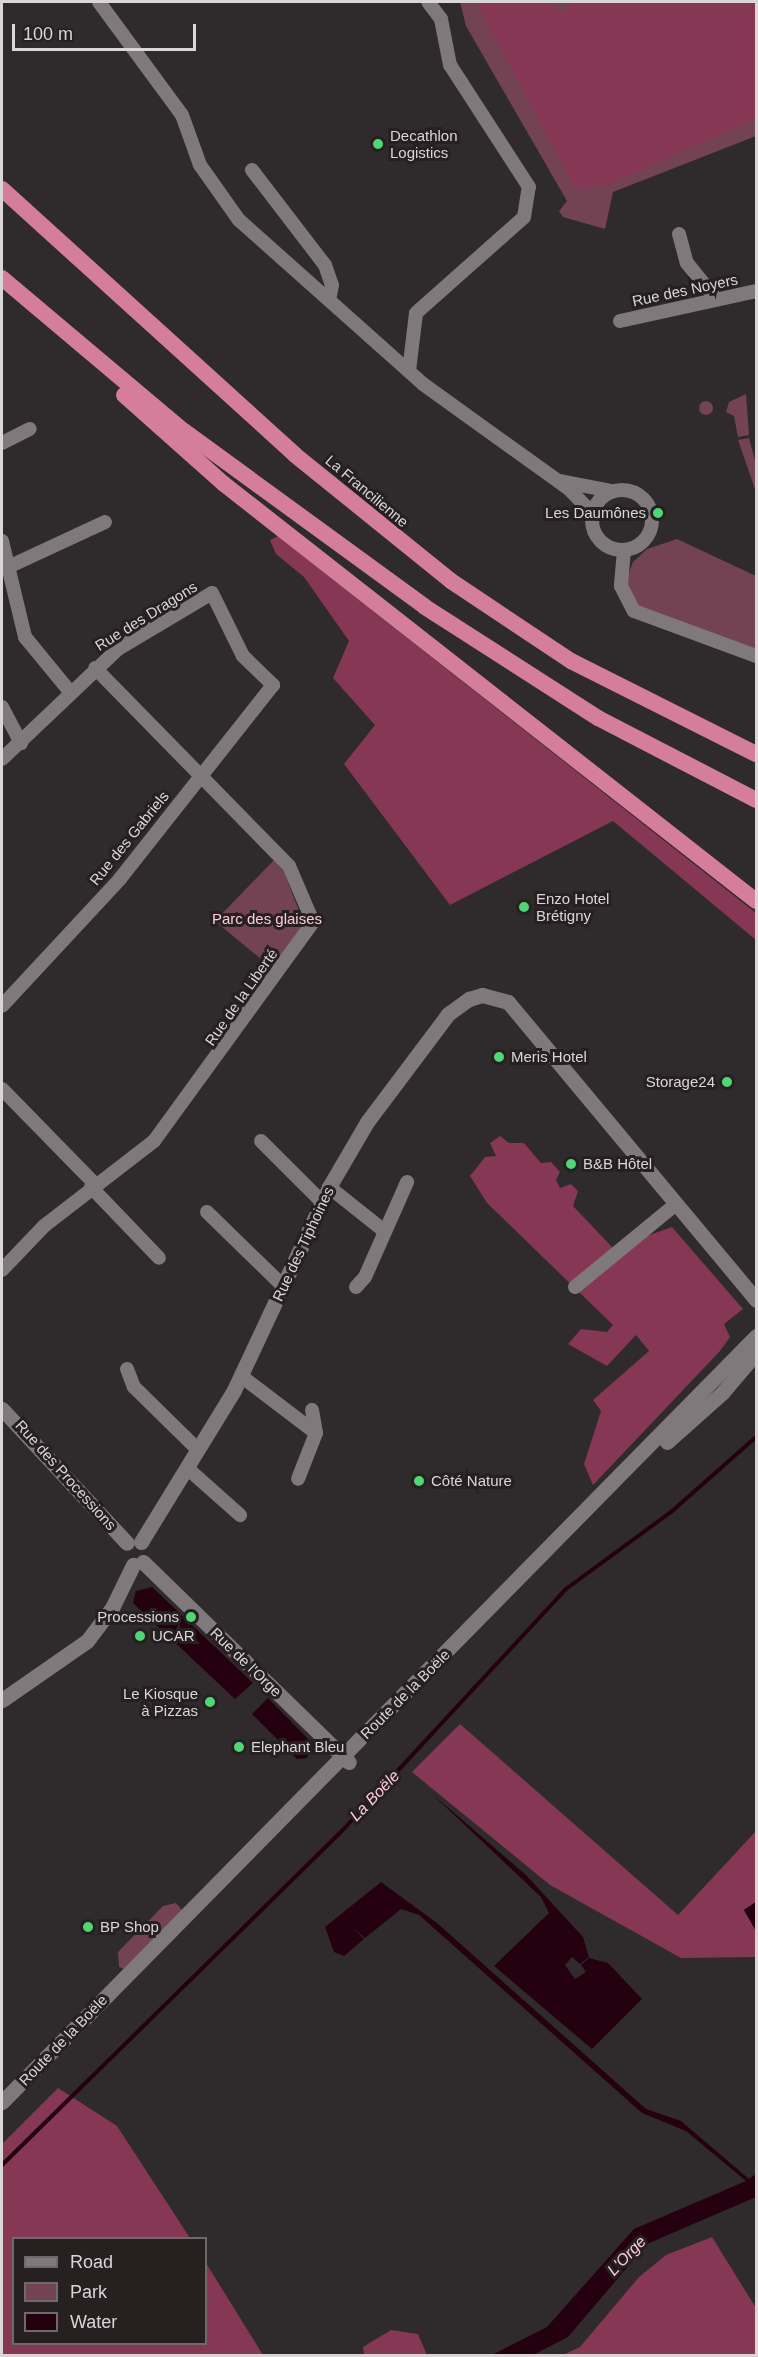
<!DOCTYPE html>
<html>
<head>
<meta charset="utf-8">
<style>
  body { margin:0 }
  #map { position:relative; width:758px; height:2357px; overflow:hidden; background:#2f2a2b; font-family:Arial,sans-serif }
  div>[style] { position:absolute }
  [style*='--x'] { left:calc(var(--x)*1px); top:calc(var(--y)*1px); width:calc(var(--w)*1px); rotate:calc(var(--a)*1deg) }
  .green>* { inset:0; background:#734353 }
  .round { border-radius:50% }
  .forest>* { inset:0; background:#853754 }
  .water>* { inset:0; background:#250110 }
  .stream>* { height:4px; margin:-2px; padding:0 2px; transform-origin:2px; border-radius:2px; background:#250110 }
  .minor>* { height:14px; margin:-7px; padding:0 7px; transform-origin:7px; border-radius:7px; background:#80797b }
  .minor>.ring { margin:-7px; padding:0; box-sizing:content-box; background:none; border:14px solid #80797b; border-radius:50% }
  .tertiary>* { height:15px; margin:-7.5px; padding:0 7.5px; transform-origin:7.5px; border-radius:7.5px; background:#80797b }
  .secondary>* { height:15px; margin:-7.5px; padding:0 7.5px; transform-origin:7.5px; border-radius:7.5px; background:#80797b }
  .trunk>* { height:16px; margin:-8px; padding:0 8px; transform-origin:8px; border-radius:8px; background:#d57e9c }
  .dots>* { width:16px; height:16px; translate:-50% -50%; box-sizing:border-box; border:3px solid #262021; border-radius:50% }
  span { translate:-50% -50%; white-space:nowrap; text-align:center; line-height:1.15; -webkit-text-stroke:6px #262021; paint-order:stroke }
  .poi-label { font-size:15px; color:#dad6d7 }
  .left { translate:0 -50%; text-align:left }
  .right { translate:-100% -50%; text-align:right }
  .street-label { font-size:15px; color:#dad6d7 }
  .park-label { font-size:15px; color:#facbd8 }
  .water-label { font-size:16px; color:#facad8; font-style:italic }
  .frame { position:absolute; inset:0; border:3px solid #dad6d7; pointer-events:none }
  .legend { position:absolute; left:12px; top:2237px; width:195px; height:108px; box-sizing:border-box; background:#262021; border:2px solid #6e696a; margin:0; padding:8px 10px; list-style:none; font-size:18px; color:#dad6d7 }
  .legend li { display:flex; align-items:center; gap:12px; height:30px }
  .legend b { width:30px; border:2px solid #6e696a }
  .scale { position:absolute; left:12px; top:24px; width:184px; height:27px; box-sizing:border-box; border:3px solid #dad6d7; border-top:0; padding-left:8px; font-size:18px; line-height:21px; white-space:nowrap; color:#dad6d7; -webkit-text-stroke:4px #262021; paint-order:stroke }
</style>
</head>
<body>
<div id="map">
  <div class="green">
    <i style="clip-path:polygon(460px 2px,756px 2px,756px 136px,613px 192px,605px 229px,563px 217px,559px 211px,567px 201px,466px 26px)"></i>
    <i style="clip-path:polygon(746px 394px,749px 435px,738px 437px,734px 416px,726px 412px,729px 402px)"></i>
    <i class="round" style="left:699px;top:401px;width:14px;height:14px"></i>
    <i style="clip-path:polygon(749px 438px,756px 464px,756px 492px,738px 440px)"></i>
    <i style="clip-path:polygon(677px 539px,756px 576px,756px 650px,639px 608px,630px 599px,627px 578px,633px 562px,647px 549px)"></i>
    <i style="clip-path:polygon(274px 860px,284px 872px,304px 924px,273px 969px,215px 921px)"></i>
    <i style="clip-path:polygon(176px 1903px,182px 1910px,124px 1969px,119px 1967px,118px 1952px,163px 1906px)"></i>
  </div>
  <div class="forest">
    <i style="clip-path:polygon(476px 2px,550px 2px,561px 14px,576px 2px,756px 2px,756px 118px,614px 182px,576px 190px)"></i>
    <i style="clip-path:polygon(278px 536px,756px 913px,756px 940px,613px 821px,450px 905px,344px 764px,375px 725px,333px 678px,349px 641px,304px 577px,276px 554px,270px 540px)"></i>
    <i style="clip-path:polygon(500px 1136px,509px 1143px,524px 1143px,541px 1163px,551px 1162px,560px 1172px,556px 1180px,560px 1188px,571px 1184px,578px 1191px,573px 1206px,613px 1248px,672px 1227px,743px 1309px,724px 1324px,730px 1337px,720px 1351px,593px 1485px,584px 1464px,601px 1411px,593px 1400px,649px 1351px,636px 1335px,607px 1366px,568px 1344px,581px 1329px,607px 1332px,613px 1325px,487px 1203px,470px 1176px,485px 1157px,496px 1156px,490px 1143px)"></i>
    <i style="clip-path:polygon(460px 1724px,678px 1915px,756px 1831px,756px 1902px,744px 1910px,756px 1931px,756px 1957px,681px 1958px,550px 1885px,412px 1772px)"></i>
    <i style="clip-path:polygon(58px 2088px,117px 2126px,190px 2238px,14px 2238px,14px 2344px,206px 2344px,206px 2263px,263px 2355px,2px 2355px,2px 2144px)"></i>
    <i style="clip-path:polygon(712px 2237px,756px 2308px,756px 2355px,563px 2355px,580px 2347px,639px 2277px,666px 2255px)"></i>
    <i style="clip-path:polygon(391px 2330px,418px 2334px,427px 2355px,364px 2355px,363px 2347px)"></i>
  </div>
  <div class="water">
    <i style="clip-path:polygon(152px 1587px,253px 1683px,235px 1699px,133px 1603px,136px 1591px)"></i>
    <i style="clip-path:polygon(268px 1698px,312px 1743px,307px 1758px,297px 1759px,252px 1714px)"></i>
    <i style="clip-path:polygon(431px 1793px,526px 1875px,583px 1937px,589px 1957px,580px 1964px,572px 1957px,565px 1965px,575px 1979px,586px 1972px,581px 1965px,589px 1958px,608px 1963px,642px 1999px,592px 2049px,494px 1966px,549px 1913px,541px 1897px)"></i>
    <i style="clip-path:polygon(381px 1882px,437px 1923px,646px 2109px,681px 2121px,749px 2179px,756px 2174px,756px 2197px,647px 2244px,568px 2337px,533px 2355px,492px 2355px,547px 2327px,634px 2229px,746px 2181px,686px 2131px,642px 2113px,419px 1915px,401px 1909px,365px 1938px,353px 1928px,364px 1939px,344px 1956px,334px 1952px,325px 1927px)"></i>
    <i style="clip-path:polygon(756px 1902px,756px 1931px,744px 1910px)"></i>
  </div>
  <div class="stream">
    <i style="--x:2;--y:2165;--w:474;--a:-44.5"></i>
    <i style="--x:340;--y:1833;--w:333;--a:-47.2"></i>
    <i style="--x:566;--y:1589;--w:130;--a:-36.3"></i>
    <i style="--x:671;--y:1512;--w:113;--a:-41.4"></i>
  </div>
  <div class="minor">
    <i style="--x:99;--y:2;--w:140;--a:53.7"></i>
    <i style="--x:182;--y:115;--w:53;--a:70.2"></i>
    <i style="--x:200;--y:165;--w:67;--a:54.7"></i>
    <i style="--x:239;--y:220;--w:246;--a:41.7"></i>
    <i style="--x:423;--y:384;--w:180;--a:35.7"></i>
    <i style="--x:569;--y:489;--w:33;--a:46"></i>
    <i style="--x:252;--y:170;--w:120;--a:52.5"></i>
    <i style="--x:325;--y:265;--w:21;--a:71"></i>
    <i style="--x:332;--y:285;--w:15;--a:101"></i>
    <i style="--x:679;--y:234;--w:30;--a:75"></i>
    <i style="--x:687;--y:263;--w:46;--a:51.1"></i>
    <i style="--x:620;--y:321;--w:139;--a:-12.4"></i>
    <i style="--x:409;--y:371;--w:58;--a:-83.1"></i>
    <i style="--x:416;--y:313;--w:144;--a:-41.6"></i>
    <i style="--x:524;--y:217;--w:30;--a:-81"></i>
    <i style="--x:529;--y:187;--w:145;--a:-122.9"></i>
    <i style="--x:450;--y:65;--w:47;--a:-101.1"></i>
    <i style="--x:441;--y:19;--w:21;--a:-127"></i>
    <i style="--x:2;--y:443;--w:31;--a:-27"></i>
    <i style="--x:559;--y:481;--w:54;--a:10.7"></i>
    <i class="ring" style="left:592px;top:490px;width:46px;height:46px"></i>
    <i style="--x:2;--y:541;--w:99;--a:76.5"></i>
    <i style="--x:25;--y:637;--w:72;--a:50.6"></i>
    <i style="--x:624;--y:550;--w:36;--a:95"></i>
    <i style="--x:621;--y:586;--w:28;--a:63"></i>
    <i style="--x:634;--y:611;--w:130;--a:20.2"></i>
    <i style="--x:6;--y:568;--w:109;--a:-24.9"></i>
    <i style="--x:2;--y:707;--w:41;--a:62.2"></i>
    <i style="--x:2;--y:759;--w:160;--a:-43.5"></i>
    <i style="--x:118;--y:649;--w:109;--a:-30.8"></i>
    <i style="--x:212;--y:593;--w:70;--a:63.8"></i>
    <i style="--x:243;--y:656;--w:42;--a:44"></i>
    <i style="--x:273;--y:685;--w:247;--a:128.3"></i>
    <i style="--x:120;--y:879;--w:173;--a:132.9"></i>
    <i style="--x:2;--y:1089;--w:133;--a:45.6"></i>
    <i style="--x:261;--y:1141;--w:86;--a:45"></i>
    <i style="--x:91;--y:1187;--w:98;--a:46.2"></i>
    <i style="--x:329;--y:1187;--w:69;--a:38.5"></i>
    <i style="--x:207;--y:1212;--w:106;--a:44.2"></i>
    <i style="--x:2;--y:1270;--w:61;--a:-46.3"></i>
    <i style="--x:44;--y:1226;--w:139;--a:-37.7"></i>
    <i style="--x:154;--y:1141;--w:271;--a:-54"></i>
    <i style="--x:313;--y:922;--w:61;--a:-113.2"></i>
    <i style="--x:289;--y:866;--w:277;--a:-134.4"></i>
    <i style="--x:356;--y:1287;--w:13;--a:-48"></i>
    <i style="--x:365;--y:1277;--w:104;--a:-66.1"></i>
    <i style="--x:575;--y:1287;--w:129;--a:-39.4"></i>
    <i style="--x:127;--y:1369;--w:19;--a:69"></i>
    <i style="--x:134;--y:1387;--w:90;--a:44.5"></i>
    <i style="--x:241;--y:1376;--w:94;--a:37.2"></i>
    <i style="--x:316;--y:1433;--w:49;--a:111.4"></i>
    <i style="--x:312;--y:1410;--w:23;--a:80"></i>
    <i style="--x:187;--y:1468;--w:71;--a:41.6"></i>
  </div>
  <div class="tertiary">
    <i style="--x:2;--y:1409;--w:183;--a:47"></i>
    <i style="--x:141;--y:1542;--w:178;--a:-58.5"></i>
    <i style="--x:234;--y:1390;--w:224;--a:-64.9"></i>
    <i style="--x:329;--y:1187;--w:75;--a:-59.7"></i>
    <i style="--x:367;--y:1122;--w:135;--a:-53.1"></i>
    <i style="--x:448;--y:1014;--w:26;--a:-36"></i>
    <i style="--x:469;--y:999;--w:14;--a:-17"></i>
    <i style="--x:482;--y:995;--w:27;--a:15"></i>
    <i style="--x:508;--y:1002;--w:388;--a:50.2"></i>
    <i style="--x:143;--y:1562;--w:287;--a:44.2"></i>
    <i style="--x:2;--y:1700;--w:103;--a:-34.8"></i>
    <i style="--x:87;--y:1641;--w:41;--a:-52.9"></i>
    <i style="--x:112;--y:1608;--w:48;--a:-64"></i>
  </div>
  <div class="secondary">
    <i style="--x:667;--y:1442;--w:74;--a:-41.7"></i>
    <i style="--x:722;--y:1393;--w:52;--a:-49.6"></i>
    <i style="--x:2;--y:2102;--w:1075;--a:-45.45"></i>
  </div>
  <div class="trunk">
    <i style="--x:2;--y:189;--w:396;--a:42.2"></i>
    <i style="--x:295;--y:455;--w:201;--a:38.9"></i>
    <i style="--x:451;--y:581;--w:144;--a:33.7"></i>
    <i style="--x:571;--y:661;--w:207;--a:26.7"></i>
    <i style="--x:2;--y:278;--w:238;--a:40.1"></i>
    <i style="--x:184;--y:431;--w:298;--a:36.1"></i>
    <i style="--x:425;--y:607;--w:206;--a:32.7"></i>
    <i style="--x:598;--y:718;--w:178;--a:27.4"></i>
    <i style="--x:124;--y:395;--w:134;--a:41.7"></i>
    <i style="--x:224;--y:484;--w:676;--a:38.09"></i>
  </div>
  <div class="dots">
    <i style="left:378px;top:144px;background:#50d674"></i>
    <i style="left:658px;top:513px;background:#50d674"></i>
    <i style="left:524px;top:907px;background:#50d674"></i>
    <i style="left:499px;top:1057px;background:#50d674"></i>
    <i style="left:727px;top:1082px;background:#50d674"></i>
    <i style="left:571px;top:1164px;background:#50d674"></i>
    <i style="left:419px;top:1481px;background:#50d674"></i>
    <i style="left:191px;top:1617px;background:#50d674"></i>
    <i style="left:140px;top:1636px;background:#50d674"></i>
    <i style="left:210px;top:1702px;background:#50d674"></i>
    <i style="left:239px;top:1747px;background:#50d674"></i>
    <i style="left:88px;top:1927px;background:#50d674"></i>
  </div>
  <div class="poi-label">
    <span class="left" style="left:390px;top:144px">Decathlon<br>Logistics</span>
    <span class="right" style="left:646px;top:513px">Les Daumônes</span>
    <span class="left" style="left:536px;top:907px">Enzo Hotel<br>Brétigny</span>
    <span class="left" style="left:511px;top:1057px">Meris Hotel</span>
    <span class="right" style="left:715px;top:1082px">Storage24</span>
    <span class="left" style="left:583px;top:1164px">B&amp;B Hôtel</span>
    <span class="left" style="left:431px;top:1481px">Côté Nature</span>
    <span class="right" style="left:179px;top:1617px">Processions</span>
    <span class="left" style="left:152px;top:1636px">UCAR</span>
    <span class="right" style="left:198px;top:1702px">Le Kiosque<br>à Pizzas</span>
    <span class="left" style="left:251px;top:1747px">Elephant Bleu</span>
    <span class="left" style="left:100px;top:1927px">BP Shop</span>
  </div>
  <div class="street-label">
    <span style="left:685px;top:290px;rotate:-12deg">Rue des Noyers</span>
    <span style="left:367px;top:491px;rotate:40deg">La Francilienne</span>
    <span style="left:146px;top:616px;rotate:-32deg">Rue des Dragons</span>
    <span style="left:129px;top:838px;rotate:-51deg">Rue des Gabriels</span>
    <span style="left:241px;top:997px;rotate:-55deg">Rue de la Liberté</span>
    <span style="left:303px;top:1244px;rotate:-65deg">Rue des Tiphoines</span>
    <span style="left:66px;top:1475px;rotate:48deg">Rue des Processions</span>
    <span style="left:246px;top:1662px;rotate:44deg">Rue de l'Orge</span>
    <span style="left:405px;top:1694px;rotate:-45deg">Route de la Boële</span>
    <span style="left:63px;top:2040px;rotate:-46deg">Route de la Boële</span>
  </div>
  <div class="park-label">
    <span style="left:267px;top:919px">Parc des glaises</span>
  </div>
  <div class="water-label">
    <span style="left:375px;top:1796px;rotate:-46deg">La Boële</span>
    <span style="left:627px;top:2256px;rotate:-46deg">L'Orge</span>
  </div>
  <div class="frame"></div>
  <ul class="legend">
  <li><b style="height:8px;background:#80797b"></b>Road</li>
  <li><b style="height:16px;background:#734353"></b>Park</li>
  <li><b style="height:16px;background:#250110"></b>Water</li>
  </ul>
  <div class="scale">100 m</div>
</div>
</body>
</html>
